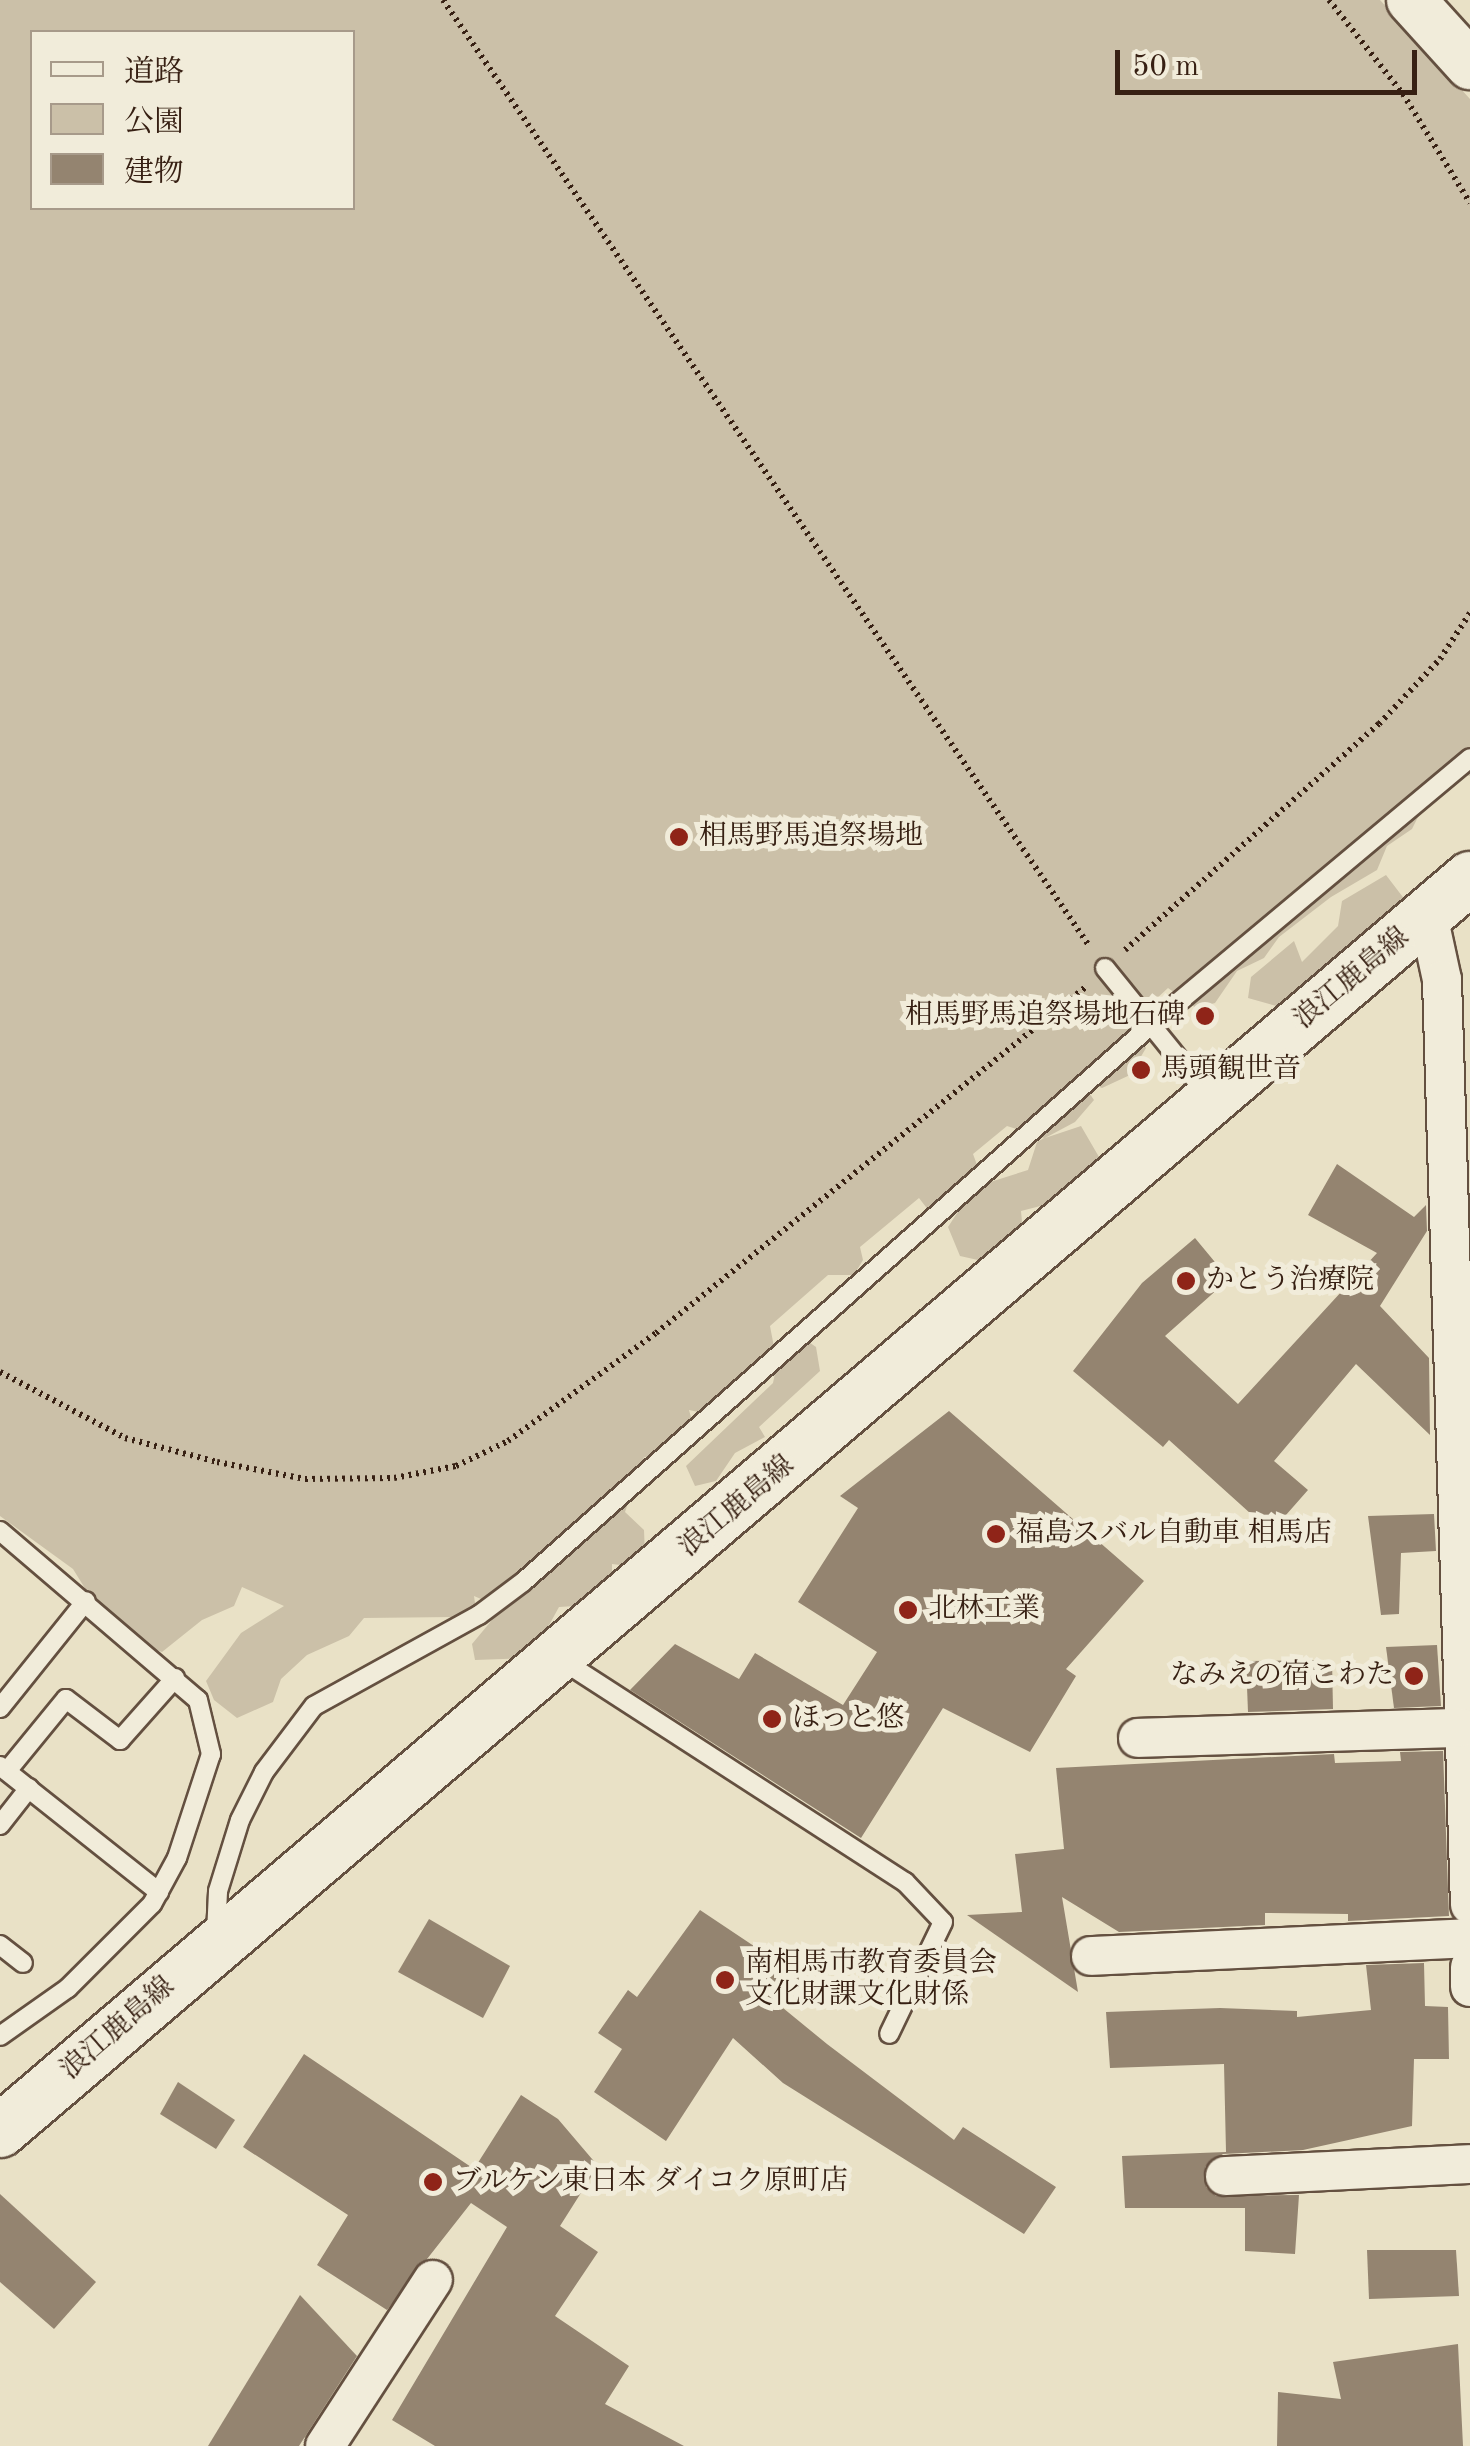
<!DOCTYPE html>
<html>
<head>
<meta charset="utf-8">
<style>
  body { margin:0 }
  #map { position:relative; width:1470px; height:2446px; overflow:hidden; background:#e9e1c6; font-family:"Old Standard TT","Noto Serif JP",serif }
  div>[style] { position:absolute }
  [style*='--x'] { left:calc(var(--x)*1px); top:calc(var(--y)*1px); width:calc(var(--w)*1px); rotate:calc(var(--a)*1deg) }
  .green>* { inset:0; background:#cbc0a8 }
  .building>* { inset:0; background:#948470 }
  .path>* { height:6px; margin-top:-3px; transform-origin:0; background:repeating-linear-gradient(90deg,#372013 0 2.5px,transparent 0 7.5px) }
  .roads { filter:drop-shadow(2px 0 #645040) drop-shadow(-2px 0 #645040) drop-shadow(0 2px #645040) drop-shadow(0 -2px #645040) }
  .service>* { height:18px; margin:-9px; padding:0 9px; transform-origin:9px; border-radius:9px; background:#f1ecda }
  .minor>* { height:38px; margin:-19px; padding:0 19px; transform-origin:19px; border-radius:19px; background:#f1ecda }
  .tertiary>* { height:48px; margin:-24px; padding:0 24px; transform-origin:24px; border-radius:24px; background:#f1ecda }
  .secondary>* { height:52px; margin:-26px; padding:0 26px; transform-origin:26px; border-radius:26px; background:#f1ecda }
  .dots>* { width:28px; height:28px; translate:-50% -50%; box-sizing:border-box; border:5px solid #f1ecda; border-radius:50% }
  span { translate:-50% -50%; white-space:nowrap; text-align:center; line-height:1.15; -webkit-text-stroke:10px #f1ecda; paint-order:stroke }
  .poi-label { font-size:28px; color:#372013 }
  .left { translate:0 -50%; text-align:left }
  .right { translate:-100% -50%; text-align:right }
  .street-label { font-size:28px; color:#372013 }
  .legend { position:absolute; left:30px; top:30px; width:325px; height:180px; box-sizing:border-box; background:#f1ecda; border:2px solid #a79a8a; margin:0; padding:12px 18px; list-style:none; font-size:30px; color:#372013 }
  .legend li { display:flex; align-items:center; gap:20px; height:50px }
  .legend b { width:50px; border:2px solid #a79a8a }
  .scale { position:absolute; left:1115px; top:50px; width:302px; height:45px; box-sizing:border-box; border:5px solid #372013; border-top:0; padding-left:12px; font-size:30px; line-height:35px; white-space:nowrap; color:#372013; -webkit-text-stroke:8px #f1ecda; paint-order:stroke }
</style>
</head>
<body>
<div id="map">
  <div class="green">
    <i style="clip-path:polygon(evenodd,0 0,1380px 0,1470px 99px,1470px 776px,1443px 768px,1416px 792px,1422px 809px,1412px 829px,1387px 846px,1377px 870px,1331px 897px,1279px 937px,1264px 958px,1237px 971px,1215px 1003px,1196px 1008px,1168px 988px,1129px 1024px,1146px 1048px,1130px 1075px,1102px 1088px,1079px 1078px,1094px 1100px,1075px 1122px,1045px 1138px,1081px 1126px,1106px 1169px,1052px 1203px,1021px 1211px,1024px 1243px,996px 1264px,960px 1256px,948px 1227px,961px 1207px,929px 1211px,919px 1198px,860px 1247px,863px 1260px,854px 1275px,828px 1275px,770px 1326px,774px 1347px,723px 1417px,689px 1410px,697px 1439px,676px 1459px,644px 1457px,625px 1512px,644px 1530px,645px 1555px,637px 1567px,612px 1564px,612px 1595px,592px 1605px,559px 1607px,531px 1658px,475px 1660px,472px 1644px,502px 1608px,474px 1596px,476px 1610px,453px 1617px,364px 1618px,349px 1636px,307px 1655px,281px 1679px,273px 1702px,237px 1718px,214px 1700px,206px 1681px,241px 1633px,284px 1606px,242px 1587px,234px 1606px,202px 1620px,162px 1652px,114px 1635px,73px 1569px,0 1516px,0 0,32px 32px,352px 32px,352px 208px,32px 208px,32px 32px,0 0,1007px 1126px,1044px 1138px,1037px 1142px,1028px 1170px,984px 1184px,973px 1154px,1007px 1126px)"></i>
    <i style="clip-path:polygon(1386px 875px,1412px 909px,1298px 1012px,1248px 998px,1251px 977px,1294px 941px,1302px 962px,1338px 926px,1342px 901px)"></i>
    <i style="clip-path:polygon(793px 1331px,816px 1347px,820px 1371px,759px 1427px,765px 1437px,735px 1453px,716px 1481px,695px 1486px,686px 1466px,773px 1383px,781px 1343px)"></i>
  </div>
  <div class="building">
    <i style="clip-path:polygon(1337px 1164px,1414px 1217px,1426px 1205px,1427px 1231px,1380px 1306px,1429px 1358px,1430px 1435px,1356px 1364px,1274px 1461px,1308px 1490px,1271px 1532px,1169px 1440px,1163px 1447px,1073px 1371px,1142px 1283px,1195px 1238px,1229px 1279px,1165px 1336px,1238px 1404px,1377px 1253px,1308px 1215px)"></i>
    <i style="clip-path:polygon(949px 1411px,1144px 1581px,1066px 1669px,1076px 1676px,1030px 1752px,943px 1708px,861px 1838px,630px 1690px,675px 1644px,739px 1679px,755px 1653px,843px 1705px,877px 1652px,798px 1602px,858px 1508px,840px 1496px)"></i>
    <i style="clip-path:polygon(1434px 1514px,1436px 1551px,1401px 1553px,1399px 1614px,1381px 1615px,1368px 1516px)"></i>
    <i style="clip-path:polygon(1437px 1645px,1441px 1706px,1394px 1708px,1386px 1647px)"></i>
    <i style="clip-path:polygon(1332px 1660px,1333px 1709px,1248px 1712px,1246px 1661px)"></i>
    <i style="clip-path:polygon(1443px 1751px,1449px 1916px,1348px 1921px,1348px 1914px,1265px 1913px,1265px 1925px,1119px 1932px,1062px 1897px,1078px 1992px,967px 1915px,1022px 1912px,1015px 1854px,1064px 1849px,1056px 1768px,1334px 1754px,1335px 1763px,1401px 1761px,1400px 1752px)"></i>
    <i style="clip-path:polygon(700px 1910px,802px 1978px,783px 2008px,827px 2044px,954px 2140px,963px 2127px,1056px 2187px,1024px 2234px,783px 2083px,733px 2038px,666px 2141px,594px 2092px,622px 2049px,598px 2033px,628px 1990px,637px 1997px)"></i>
    <i style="clip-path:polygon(429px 1919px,510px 1966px,483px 2018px,398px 1972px)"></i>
    <i style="clip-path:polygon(1424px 1963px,1425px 2006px,1448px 2007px,1449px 2059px,1414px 2059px,1412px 2126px,1303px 2150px,1223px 2154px,1205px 2167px,1206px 2187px,1216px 2196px,1299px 2195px,1295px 2254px,1245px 2251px,1245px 2208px,1125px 2208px,1122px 2156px,1226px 2152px,1224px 2064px,1110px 2068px,1106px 2012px,1220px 2008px,1297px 2011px,1297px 2017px,1371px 2010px,1366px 1965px)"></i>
    <i style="clip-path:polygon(304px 2054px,474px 2169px,521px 2095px,558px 2119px,598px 2166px,560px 2226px,598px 2252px,555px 2316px,629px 2366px,605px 2404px,684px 2446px,435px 2446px,392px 2420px,507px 2227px,471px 2203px,387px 2310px,317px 2265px,348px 2215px,243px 2147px)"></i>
    <i style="clip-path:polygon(178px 2082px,235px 2120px,216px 2149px,160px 2114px)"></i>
    <i style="clip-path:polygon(0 2194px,96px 2282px,54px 2329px,0 2282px)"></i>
    <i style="clip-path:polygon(1367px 2250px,1456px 2250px,1459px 2296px,1369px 2299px)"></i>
    <i style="clip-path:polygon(300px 2295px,357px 2356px,299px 2446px,208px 2446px)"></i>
    <i style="clip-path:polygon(1458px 2344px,1463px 2446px,1277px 2446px,1278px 2392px,1341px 2399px,1333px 2362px)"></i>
  </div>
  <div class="path">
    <i style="--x:443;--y:0;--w:1147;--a:55.66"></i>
    <i style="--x:1329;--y:0;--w:120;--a:51.8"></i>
    <i style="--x:1403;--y:94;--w:128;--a:58.4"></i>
    <i style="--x:1125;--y:950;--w:340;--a:-41.7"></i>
    <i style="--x:1379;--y:724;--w:89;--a:-46.8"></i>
    <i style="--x:1440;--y:659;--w:55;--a:-56.9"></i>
    <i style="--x:0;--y:1372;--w:141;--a:27.8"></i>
    <i style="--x:125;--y:1438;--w:95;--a:14.6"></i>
    <i style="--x:217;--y:1462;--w:90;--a:10.9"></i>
    <i style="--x:305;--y:1479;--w:89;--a:-0.6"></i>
    <i style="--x:394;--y:1478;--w:63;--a:-11"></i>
    <i style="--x:456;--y:1466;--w:58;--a:-25.7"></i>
    <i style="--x:508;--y:1441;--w:183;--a:-36.1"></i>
    <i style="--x:656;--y:1333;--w:553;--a:-38.84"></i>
  </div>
  <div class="roads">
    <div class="service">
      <i style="--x:1105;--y:968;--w:164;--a:51"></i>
      <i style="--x:0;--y:1531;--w:260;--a:40.5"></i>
      <i style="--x:198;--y:1700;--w:56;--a:76.5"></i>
      <i style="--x:211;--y:1754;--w:109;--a:108.1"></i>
      <i style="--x:177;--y:1858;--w:52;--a:118.5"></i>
      <i style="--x:152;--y:1904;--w:119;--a:135"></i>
      <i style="--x:68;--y:1988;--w:83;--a:144.8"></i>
      <i style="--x:560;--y:1659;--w:411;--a:32.9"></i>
      <i style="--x:905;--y:1882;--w:55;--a:46.5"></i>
      <i style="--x:943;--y:1922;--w:124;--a:115.7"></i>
      <i style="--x:0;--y:1708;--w:137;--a:-51.2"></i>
      <i style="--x:0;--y:1766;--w:203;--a:38.4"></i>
      <i style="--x:7;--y:1771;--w:93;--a:-50.7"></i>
      <i style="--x:66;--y:1699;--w:68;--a:37.2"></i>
      <i style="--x:120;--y:1740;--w:83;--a:-48.4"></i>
      <i style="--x:0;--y:1825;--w:47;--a:-51.9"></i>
      <i style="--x:216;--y:1934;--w:43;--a:-87.3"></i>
      <i style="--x:218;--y:1891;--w:74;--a:-72.8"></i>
      <i style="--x:240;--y:1820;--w:54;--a:-63.4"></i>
      <i style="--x:264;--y:1772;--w:83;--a:-52.9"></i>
      <i style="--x:314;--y:1706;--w:188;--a:-28.9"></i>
      <i style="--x:479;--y:1615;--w:55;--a:-36.9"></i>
      <i style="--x:523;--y:1582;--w:839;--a:-41.57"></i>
      <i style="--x:1151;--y:1025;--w:416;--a:-39.9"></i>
      <i style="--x:0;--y:1945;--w:29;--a:38"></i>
    </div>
    <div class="minor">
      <i style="--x:1428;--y:915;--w:66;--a:77.8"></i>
      <i style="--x:1442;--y:980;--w:925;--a:88.27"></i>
      <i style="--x:1138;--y:1738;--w:322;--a:-1.8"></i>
      <i style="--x:1091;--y:1956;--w:378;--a:-2.7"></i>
      <i style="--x:1470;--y:1967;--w:20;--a:90"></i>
      <i style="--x:1225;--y:2176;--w:245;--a:-2.8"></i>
      <i style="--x:325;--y:2446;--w:198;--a:-57"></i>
    </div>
    <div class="tertiary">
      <i style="--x:1411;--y:0;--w:88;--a:47.8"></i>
    </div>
    <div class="secondary">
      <i style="--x:0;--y:2131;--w:1932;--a:-40.44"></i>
    </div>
  </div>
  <div class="dots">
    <i style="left:679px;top:837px;background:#8f2418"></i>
    <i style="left:1205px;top:1016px;background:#8f2418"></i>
    <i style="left:1141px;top:1070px;background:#8f2418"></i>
    <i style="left:1186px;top:1281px;background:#8f2418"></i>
    <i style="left:996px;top:1534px;background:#8f2418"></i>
    <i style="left:908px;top:1610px;background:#8f2418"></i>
    <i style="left:1414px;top:1676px;background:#8f2418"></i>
    <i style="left:772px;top:1719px;background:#8f2418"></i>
    <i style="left:725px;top:1980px;background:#8f2418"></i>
    <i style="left:433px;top:2182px;background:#8f2418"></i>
  </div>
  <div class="poi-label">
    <span class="left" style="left:699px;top:837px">相馬野馬追祭場地</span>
    <span class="right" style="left:1185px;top:1016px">相馬野馬追祭場地石碑</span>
    <span class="left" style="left:1161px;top:1070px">馬頭観世音</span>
    <span class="left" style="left:1206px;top:1281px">かとう治療院</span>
    <span class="left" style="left:1016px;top:1534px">福島スバル自動車 相馬店</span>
    <span class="left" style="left:928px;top:1610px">北林工業</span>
    <span class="right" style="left:1394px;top:1676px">なみえの宿こわた</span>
    <span class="left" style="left:792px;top:1719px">ほっと悠</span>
    <span class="left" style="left:745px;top:1980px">南相馬市教育委員会<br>文化財課文化財係</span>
    <span class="left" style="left:453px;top:2182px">ブルケン東日本 ダイコク原町店</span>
  </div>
  <div class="street-label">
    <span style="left:1352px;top:979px;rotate:-40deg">浪江鹿島線</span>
    <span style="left:737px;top:1507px;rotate:-40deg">浪江鹿島線</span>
    <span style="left:118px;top:2029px;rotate:-41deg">浪江鹿島線</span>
  </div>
  <ul class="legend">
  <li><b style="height:12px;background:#f1ecda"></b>道路</li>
  <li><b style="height:28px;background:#cbc0a8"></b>公園</li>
  <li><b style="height:28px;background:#948470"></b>建物</li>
  </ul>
  <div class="scale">50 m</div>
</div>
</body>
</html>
